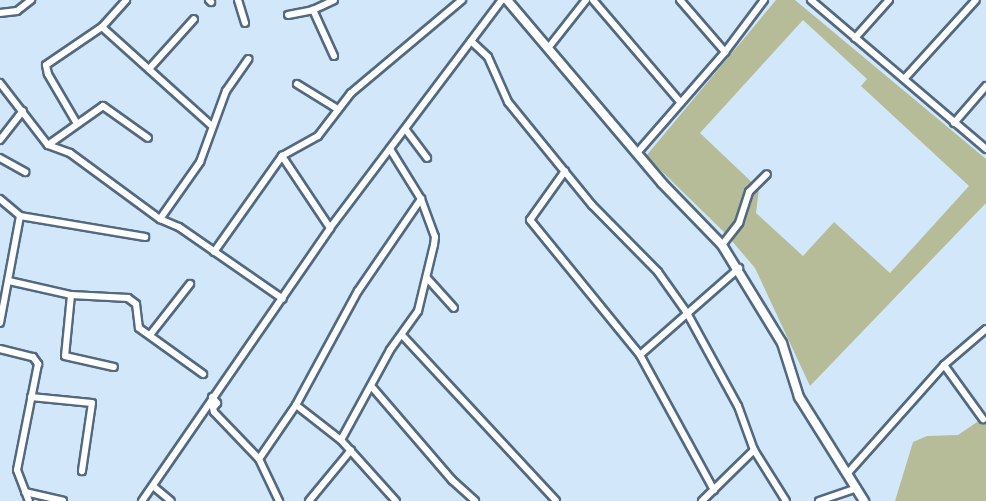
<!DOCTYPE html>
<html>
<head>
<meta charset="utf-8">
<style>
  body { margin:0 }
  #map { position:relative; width:986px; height:501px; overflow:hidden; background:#d3e7fb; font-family:"Archivo Narrow",sans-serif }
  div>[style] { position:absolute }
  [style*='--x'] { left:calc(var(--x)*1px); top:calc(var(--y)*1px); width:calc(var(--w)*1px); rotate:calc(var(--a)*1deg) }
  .green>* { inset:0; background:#b6bc97 }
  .roads { filter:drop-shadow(2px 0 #53697f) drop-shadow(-2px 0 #53697f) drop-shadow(0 2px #53697f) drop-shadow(0 -2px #53697f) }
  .minor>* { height:6px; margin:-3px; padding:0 3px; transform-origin:3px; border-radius:3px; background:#fff }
  .tertiary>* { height:8px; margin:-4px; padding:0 4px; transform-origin:4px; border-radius:4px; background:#fff }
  span { translate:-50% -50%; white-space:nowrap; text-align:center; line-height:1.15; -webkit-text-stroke:4.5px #e9f3fd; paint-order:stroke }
</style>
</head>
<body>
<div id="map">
  <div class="green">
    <i style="clip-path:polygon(evenodd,776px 0,795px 0,986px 159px,986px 203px,810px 386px,755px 268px,726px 234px,646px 156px,776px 0,803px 20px,867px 79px,861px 86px,969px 186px,890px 273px,834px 222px,803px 256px,756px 213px,759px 189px,700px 133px,803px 20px)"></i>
    <i style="clip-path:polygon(986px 416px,986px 501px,895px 501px,913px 442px,927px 436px,958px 435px)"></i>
  </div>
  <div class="roads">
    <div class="minor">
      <i style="--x:209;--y:0;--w:3;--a:45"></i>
      <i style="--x:238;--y:0;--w:24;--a:73"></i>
      <i style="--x:593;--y:0;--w:135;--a:49.5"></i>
      <i style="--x:680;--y:0;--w:69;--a:49.1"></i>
      <i style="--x:811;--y:0;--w:230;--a:40.4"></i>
      <i style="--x:0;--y:13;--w:17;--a:-7"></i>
      <i style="--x:17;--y:11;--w:18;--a:-38"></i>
      <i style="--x:288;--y:15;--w:25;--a:-11"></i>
      <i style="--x:102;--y:27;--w:147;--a:42"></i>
      <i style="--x:855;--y:38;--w:51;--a:-48.2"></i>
      <i style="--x:471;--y:41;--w:23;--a:43"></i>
      <i style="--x:488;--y:57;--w:49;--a:66"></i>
      <i style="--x:508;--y:102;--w:133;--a:50.8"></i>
      <i style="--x:592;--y:205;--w:94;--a:45.4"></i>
      <i style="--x:658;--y:272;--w:50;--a:54.7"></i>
      <i style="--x:687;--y:313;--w:106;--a:61.3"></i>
      <i style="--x:738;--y:406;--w:47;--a:70"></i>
      <i style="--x:754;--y:450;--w:60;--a:57.9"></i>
      <i style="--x:549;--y:47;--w:60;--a:-51.8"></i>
      <i style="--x:334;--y:56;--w:51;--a:-114.5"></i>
      <i style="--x:313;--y:10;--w:23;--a:-25"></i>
      <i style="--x:149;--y:69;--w:67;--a:-48"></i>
      <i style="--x:905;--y:78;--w:105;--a:-47.7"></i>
      <i style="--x:0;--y:83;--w:78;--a:52.3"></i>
      <i style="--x:48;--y:145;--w:23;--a:20"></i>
      <i style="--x:70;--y:153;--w:112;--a:36.3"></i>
      <i style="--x:160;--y:219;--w:21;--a:23"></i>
      <i style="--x:179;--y:227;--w:126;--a:34.7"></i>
      <i style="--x:297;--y:84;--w:46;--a:31.6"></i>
      <i style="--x:76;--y:122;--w:56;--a:-120.3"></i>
      <i style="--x:48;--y:74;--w:9;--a:-103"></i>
      <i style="--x:46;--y:65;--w:68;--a:-34.2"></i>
      <i style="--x:102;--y:27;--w:36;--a:-48"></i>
      <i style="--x:954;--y:123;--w:49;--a:-49.1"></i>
      <i style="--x:406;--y:130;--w:35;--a:53"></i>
      <i style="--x:0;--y:140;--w:37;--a:-52"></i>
      <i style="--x:48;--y:145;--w:67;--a:-35.3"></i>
      <i style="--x:103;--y:106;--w:55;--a:35.4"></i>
      <i style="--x:637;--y:153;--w:134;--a:-48.9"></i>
      <i style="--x:725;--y:52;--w:65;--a:-53.1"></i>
      <i style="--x:282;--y:156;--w:87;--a:56.3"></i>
      <i style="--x:0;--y:158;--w:29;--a:29"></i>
      <i style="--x:565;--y:171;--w:60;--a:125.5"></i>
      <i style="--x:530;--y:220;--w:174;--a:50.8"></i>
      <i style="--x:640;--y:355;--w:154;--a:61.3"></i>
      <i style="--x:0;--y:199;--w:26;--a:40"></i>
      <i style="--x:20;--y:216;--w:127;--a:9.5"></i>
      <i style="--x:160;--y:219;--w:70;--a:-54.9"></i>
      <i style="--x:200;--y:162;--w:76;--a:-69.9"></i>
      <i style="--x:226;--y:91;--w:39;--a:-55"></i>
      <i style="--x:722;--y:245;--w:28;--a:-52"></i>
      <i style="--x:739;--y:223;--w:33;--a:-72"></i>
      <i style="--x:749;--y:192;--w:25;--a:-45"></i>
      <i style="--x:214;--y:252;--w:118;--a:-54.7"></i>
      <i style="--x:282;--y:156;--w:41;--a:-29.1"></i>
      <i style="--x:318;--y:136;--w:54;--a:-52.5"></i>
      <i style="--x:351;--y:93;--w:145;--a:-40"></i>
      <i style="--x:427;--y:278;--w:40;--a:48"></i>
      <i style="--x:9;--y:281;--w:64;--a:12.7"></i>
      <i style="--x:71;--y:295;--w:57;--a:3"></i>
      <i style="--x:128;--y:298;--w:10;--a:37"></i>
      <i style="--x:136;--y:304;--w:24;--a:83"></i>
      <i style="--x:139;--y:328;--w:79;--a:35.7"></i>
      <i style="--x:71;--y:295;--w:61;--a:95.6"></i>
      <i style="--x:65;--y:356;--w:50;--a:12.7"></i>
      <i style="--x:0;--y:323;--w:109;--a:-79.4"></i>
      <i style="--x:150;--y:335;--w:65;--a:-51.9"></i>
      <i style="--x:402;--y:335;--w:226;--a:47.1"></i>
      <i style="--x:0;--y:349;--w:34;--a:14"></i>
      <i style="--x:33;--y:357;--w:9;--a:54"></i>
      <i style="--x:38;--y:364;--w:108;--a:101.2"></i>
      <i style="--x:17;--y:470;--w:33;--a:69"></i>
      <i style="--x:640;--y:355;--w:132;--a:-41.3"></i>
      <i style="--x:944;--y:365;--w:67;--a:54.2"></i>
      <i style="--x:372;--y:387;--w:123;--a:49.3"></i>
      <i style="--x:452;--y:480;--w:31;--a:42"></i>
      <i style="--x:31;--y:397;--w:61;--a:5.6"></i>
      <i style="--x:92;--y:403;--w:69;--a:98.4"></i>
      <i style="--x:212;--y:397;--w:8;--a:50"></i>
      <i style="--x:217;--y:403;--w:6;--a:129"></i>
      <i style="--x:213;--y:408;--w:4;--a:76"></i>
      <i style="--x:214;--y:412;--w:65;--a:46.2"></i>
      <i style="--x:259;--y:459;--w:47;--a:64.5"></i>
      <i style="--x:296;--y:405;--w:57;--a:37.9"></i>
      <i style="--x:341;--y:440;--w:82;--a:48"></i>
      <i style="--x:341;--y:440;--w:102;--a:-61.4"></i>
      <i style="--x:390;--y:350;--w:48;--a:-54.3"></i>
      <i style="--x:418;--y:311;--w:68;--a:-76.4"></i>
      <i style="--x:434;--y:245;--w:8;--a:-83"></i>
      <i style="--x:435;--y:237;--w:40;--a:-110.2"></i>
      <i style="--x:421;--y:199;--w:59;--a:-121.8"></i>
      <i style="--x:259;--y:459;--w:65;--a:-55.6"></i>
      <i style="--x:296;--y:405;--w:130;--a:-61.5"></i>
      <i style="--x:358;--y:291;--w:112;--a:-55.6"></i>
      <i style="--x:847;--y:474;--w:146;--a:-48.3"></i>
      <i style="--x:944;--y:365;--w:55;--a:-40.6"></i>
      <i style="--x:153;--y:486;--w:23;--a:40"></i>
      <i style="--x:25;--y:492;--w:39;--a:13"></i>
      <i style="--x:142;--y:501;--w:331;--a:-55.4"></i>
      <i style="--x:330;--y:228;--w:286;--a:-53"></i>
      <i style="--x:309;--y:501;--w:66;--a:-50.5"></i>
      <i style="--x:702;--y:501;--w:73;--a:-44.4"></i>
      <i style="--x:819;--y:501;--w:40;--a:-18.9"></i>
    </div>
    <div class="tertiary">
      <i style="--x:507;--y:0;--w:240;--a:49.7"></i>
      <i style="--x:662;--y:183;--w:86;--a:45.9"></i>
      <i style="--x:722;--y:245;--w:115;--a:58.5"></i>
      <i style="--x:782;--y:343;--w:57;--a:72.5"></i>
      <i style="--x:799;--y:397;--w:123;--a:58"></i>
    </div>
  </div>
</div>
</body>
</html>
